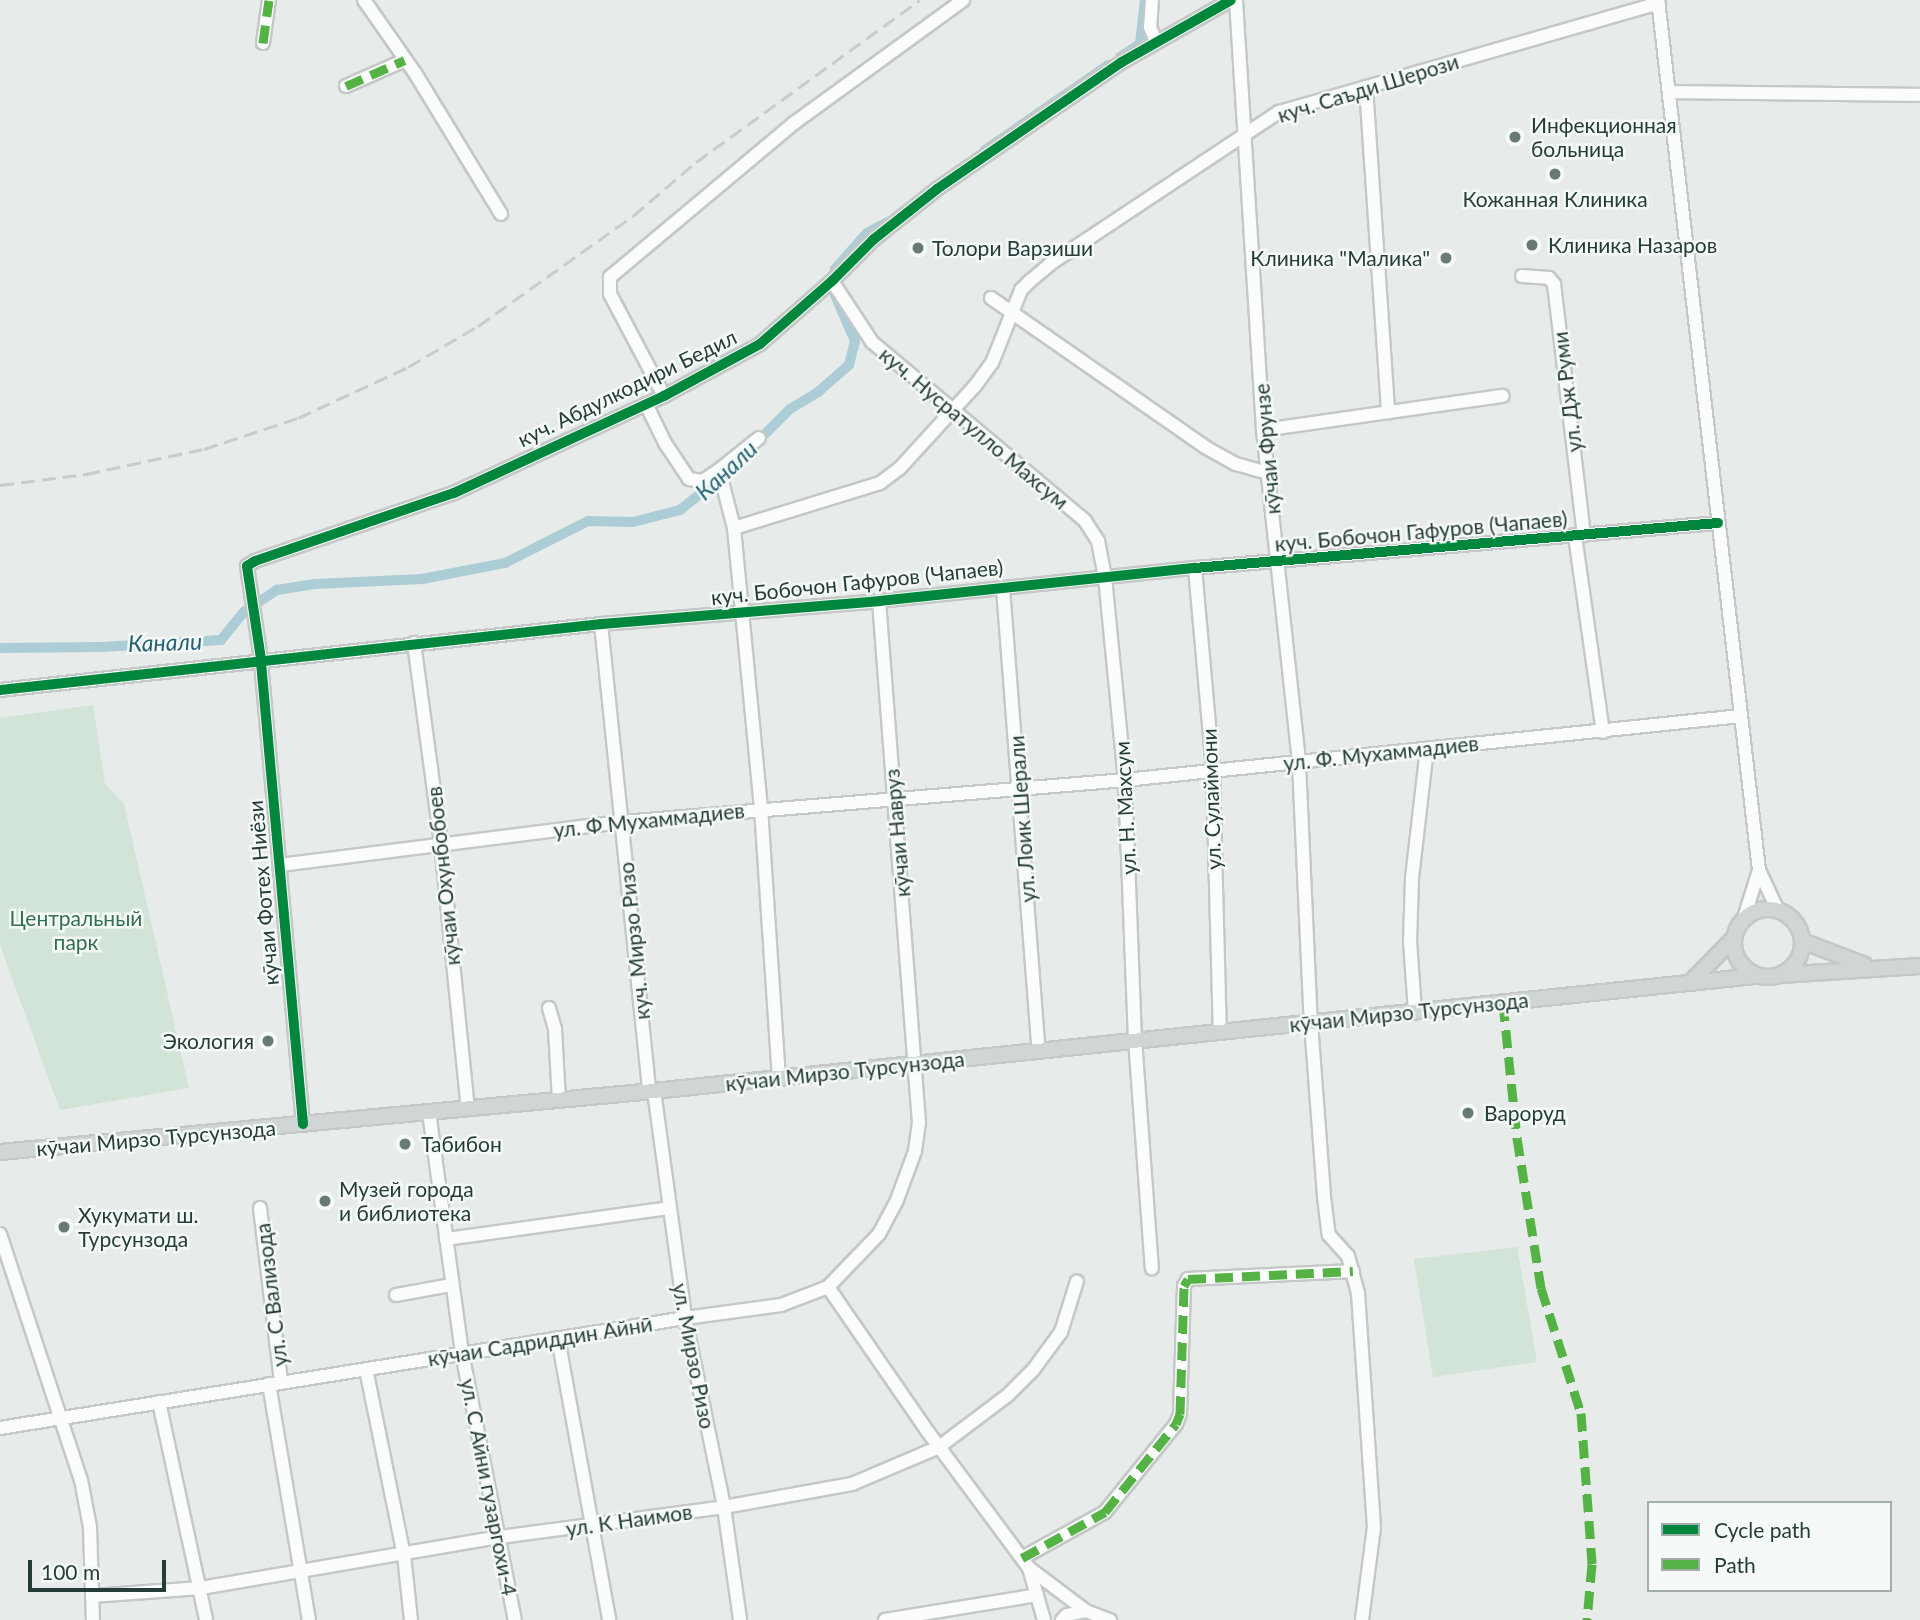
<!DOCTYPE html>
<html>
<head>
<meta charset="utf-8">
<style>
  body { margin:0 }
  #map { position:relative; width:1920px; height:1620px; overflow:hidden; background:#e7ebe9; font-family:Lato,sans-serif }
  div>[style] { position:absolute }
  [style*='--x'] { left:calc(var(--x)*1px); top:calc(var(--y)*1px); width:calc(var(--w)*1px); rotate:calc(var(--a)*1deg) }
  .green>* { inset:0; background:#d2e3d7 }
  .canal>* { height:10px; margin:-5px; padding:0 5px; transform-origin:5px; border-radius:5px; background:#accdd5 }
  .roads { filter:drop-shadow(2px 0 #c4c8c6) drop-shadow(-2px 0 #c4c8c6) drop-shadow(0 2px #c4c8c6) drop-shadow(0 -2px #c4c8c6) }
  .minor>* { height:12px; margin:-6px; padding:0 6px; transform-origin:6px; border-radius:6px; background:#fbfcfc }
  .major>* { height:14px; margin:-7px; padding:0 7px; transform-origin:7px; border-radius:7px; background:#cfd6d5 }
  .major>.ring { margin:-7px; padding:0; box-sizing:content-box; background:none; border:14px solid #cfd6d5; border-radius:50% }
  .rail>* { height:2.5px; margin-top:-1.25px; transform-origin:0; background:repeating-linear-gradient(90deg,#c8ccca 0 14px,transparent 0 21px) }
  .quiet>* { height:9px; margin-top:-4.5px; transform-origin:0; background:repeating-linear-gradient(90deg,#55b346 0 18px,transparent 0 27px) }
  .cycleway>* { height:10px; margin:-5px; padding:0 5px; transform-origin:5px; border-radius:5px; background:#00873e }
  .dots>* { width:19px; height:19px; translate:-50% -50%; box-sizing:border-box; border:4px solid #f5f9f8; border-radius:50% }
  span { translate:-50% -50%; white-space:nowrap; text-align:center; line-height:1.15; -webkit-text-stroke:5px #f5f9f8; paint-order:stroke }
  .street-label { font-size:21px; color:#253d38 }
  .poi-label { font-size:21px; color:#253d38 }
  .left { translate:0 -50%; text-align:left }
  .right { translate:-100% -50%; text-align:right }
  .park-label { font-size:21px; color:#33714f }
  .water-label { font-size:23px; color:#246274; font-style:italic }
  .legend { position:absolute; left:1647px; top:1501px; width:245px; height:91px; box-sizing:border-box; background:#f5f9f8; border:2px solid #a2aeab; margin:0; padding:9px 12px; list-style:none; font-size:21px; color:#253d38 }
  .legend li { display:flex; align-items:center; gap:14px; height:35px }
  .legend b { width:35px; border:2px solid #a2aeab }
  .scale { position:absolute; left:28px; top:1560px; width:138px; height:32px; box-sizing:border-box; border:4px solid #253d38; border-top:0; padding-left:9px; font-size:21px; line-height:24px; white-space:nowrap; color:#253d38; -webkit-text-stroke:5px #f5f9f8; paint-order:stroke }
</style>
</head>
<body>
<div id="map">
  <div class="green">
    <i style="clip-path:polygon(93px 705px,105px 784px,124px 804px,189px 1088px,60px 1110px,0 945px,0 718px)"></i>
    <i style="clip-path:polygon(1517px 1247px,1537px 1362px,1433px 1377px,1414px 1259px)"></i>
  </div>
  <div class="canal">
    <i style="--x:1120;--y:57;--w:24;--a:-33"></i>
    <i style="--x:1140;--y:44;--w:44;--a:-83.5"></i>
    <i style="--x:985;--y:150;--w:150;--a:-34.6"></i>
    <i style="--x:757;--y:442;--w:47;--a:-45"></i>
    <i style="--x:790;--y:409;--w:33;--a:-31"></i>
    <i style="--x:818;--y:392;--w:41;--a:-41.1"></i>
    <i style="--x:849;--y:365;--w:25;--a:-76"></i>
    <i style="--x:855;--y:341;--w:58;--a:-113.5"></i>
    <i style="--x:832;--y:288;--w:19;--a:-81"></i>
    <i style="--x:835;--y:269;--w:48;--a:-48.4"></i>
    <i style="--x:867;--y:233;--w:26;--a:-28"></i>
    <i style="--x:0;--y:648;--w:101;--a:-0.6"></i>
    <i style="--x:101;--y:647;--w:120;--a:-3.3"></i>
    <i style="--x:221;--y:640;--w:36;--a:-51"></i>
    <i style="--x:244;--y:612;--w:40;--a:-34"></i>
    <i style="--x:277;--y:590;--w:38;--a:-9"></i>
    <i style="--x:315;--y:584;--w:107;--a:-2.7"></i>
    <i style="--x:422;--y:579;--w:85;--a:-10.9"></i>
    <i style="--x:505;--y:563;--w:93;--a:-26.8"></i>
    <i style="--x:588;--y:521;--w:45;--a:1.3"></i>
    <i style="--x:633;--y:522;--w:49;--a:-14.3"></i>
    <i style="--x:680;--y:510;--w:56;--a:-38.5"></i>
  </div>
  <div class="roads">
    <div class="minor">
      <i style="--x:364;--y:0;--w:89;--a:55.1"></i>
      <i style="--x:415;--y:73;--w:165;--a:58.6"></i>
      <i style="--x:1152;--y:0;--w:27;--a:94"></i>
      <i style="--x:1150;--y:27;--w:16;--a:68"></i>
      <i style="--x:1236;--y:0;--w:431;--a:86.4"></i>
      <i style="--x:1263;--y:430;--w:335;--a:83.8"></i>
      <i style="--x:1299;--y:763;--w:260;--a:87.4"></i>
      <i style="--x:1311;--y:1023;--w:174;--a:85.7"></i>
      <i style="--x:1324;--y:1197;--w:38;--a:83"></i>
      <i style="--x:1329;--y:1235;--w:28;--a:48"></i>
      <i style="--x:1348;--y:1256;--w:38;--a:75"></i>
      <i style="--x:1358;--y:1293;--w:235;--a:86.1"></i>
      <i style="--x:1374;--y:1527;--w:94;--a:97.4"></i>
      <i style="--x:1658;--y:0;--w:876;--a:83.38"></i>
      <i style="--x:1759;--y:870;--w:45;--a:65.1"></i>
      <i style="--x:263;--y:43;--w:43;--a:-82.1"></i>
      <i style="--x:346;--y:86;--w:64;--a:-23.8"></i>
      <i style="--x:1366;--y:87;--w:326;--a:86.1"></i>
      <i style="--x:1671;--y:92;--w:249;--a:0.7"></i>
      <i style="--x:1522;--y:276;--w:27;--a:4"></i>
      <i style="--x:1549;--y:278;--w:8;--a:50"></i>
      <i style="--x:1554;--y:284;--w:253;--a:83.2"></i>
      <i style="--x:832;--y:281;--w:73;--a:56.7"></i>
      <i style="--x:872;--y:342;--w:278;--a:40"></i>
      <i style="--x:1085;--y:521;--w:24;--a:57"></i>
      <i style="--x:1098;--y:541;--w:37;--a:79"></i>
      <i style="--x:1105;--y:577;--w:204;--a:84.4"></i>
      <i style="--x:1125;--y:780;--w:259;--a:87.8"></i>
      <i style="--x:1135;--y:1039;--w:230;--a:85.8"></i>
      <i style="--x:991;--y:298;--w:261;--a:34.8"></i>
      <i style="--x:1205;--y:447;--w:35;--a:29"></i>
      <i style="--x:1236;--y:464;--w:32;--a:16"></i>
      <i style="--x:664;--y:396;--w:115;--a:-117.9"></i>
      <i style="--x:610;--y:294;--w:17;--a:-90"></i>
      <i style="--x:610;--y:277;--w:240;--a:-39.9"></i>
      <i style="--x:794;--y:123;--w:209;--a:-36"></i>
      <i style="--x:646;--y:404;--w:43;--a:64"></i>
      <i style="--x:665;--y:443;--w:43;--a:56.3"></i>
      <i style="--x:689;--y:479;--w:14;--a:8"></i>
      <i style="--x:703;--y:481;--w:19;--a:-35"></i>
      <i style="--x:719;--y:470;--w:60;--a:75.5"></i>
      <i style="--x:734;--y:528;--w:281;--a:84.5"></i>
      <i style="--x:761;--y:808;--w:271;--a:86.2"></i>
      <i style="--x:1263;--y:430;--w:242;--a:-8.1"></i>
      <i style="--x:719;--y:470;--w:51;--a:-38.7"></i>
      <i style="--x:734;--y:528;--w:153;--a:-17.1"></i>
      <i style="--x:880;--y:483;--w:25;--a:-37"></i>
      <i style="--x:900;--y:468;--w:111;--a:-47.6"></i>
      <i style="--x:975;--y:386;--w:29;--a:-54"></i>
      <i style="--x:992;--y:363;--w:79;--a:-68.3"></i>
      <i style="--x:1021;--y:290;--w:13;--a:-45"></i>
      <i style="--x:1030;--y:281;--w:26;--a:-40"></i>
      <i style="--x:1050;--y:264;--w:275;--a:-33.6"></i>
      <i style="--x:1279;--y:112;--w:395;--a:-16"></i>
      <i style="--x:1575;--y:536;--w:198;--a:81.9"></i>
      <i style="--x:1195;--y:568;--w:204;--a:84.9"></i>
      <i style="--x:1213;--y:771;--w:259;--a:88.5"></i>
      <i style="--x:1003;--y:588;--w:464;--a:85.6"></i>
      <i style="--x:601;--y:624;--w:469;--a:84.1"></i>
      <i style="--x:414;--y:643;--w:203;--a:82.3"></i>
      <i style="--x:441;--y:844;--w:265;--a:84.2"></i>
      <i style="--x:0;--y:690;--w:605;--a:-6.27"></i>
      <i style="--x:601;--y:624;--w:279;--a:-4.7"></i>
      <i style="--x:879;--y:601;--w:318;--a:-6"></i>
      <i style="--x:1195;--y:568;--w:525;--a:-4.92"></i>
      <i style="--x:280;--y:865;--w:345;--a:-7.2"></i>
      <i style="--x:622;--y:822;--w:505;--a:-4.77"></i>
      <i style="--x:1125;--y:780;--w:619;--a:-5.93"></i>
      <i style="--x:1744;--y:918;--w:50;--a:-72.6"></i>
      <i style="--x:549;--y:1008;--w:22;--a:74"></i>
      <i style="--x:555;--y:1029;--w:71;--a:86.8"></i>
      <i style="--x:1415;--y:1011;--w:69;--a:-94.1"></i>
      <i style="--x:1410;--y:942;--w:64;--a:-88.2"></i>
      <i style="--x:1412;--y:878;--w:130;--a:-83.4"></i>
      <i style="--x:654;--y:1091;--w:229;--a:82.2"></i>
      <i style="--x:685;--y:1318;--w:193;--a:78.3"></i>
      <i style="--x:724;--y:1507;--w:114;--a:81.9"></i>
      <i style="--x:429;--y:1112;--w:243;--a:82.2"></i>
      <i style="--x:462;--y:1353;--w:272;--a:78.8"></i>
      <i style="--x:303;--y:1124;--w:467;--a:-95.2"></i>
      <i style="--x:261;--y:659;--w:94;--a:-98.6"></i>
      <i style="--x:247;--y:566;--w:9;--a:-32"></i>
      <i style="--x:255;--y:561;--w:210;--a:-18.9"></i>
      <i style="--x:454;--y:493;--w:231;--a:-24.8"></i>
      <i style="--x:664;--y:396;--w:109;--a:-28.4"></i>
      <i style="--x:760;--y:344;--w:96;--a:-41.2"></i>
      <i style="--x:832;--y:281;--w:59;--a:-45"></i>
      <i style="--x:874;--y:239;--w:80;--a:-38.4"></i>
      <i style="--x:937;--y:189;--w:224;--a:-34.5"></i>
      <i style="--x:1122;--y:62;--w:125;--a:-29.6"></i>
      <i style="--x:260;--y:1208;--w:175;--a:83.1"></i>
      <i style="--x:0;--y:1234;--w:259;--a:71.8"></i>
      <i style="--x:81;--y:1480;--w:48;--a:79.2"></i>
      <i style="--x:90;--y:1527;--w:93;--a:88.2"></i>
      <i style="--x:446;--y:1239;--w:226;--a:-7.9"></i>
      <i style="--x:828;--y:1287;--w:176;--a:55.4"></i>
      <i style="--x:928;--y:1432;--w:169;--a:53.4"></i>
      <i style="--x:396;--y:1295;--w:56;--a:-10.3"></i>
      <i style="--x:558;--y:1338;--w:287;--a:79.7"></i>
      <i style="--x:366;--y:1369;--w:190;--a:78.5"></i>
      <i style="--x:404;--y:1555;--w:65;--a:83.9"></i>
      <i style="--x:269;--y:1384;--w:239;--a:80.4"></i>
      <i style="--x:159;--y:1402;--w:223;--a:77.8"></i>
      <i style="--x:0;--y:1428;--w:694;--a:-9.12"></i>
      <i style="--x:685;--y:1318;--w:97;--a:-7.7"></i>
      <i style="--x:781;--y:1305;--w:50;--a:-21"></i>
      <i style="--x:828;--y:1287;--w:74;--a:-46.1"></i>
      <i style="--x:879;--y:1234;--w:38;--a:-62"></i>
      <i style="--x:897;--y:1200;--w:52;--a:-69.8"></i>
      <i style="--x:915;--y:1151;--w:28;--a:-82"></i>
      <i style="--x:919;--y:1123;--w:524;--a:-94.38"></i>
      <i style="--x:1022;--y:1558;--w:95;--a:-29"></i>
      <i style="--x:1105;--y:1512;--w:113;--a:-51.1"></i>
      <i style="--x:1176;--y:1424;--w:11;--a:-68"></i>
      <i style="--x:1180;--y:1414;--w:128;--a:-88.2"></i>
      <i style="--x:1184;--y:1286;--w:8;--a:-60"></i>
      <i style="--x:1188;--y:1279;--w:165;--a:-2.8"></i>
      <i style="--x:92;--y:1596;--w:109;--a:-4.2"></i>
      <i style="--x:201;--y:1588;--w:303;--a:-9.7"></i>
      <i style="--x:500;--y:1537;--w:226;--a:-7.6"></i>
      <i style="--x:724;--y:1507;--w:130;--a:-10.2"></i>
      <i style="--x:852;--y:1484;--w:95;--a:-23"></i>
      <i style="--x:939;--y:1447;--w:86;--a:-37"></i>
      <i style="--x:1008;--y:1395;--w:35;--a:-45"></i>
      <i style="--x:1033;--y:1370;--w:47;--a:-53.6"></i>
      <i style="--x:1061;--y:1332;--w:53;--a:-72.6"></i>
      <i style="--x:885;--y:1620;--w:154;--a:-9.3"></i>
      <i style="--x:1044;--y:1620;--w:54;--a:-106.1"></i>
      <i style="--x:1029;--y:1568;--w:71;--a:37"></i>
      <i style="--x:1062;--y:1620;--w:7;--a:-45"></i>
      <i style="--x:1067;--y:1615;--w:19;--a:-12"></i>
      <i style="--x:1086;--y:1611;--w:26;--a:21"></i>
    </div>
    <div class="major">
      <i class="ring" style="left:1734px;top:909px;width:54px;height:54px"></i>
      <i style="--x:1802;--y:941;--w:67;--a:20.9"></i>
      <i style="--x:1780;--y:975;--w:140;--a:-3.7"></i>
      <i style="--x:1690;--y:983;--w:62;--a:-45.7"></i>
      <i style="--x:0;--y:1152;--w:657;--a:-5.33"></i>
      <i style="--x:654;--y:1091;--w:1108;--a:-5.96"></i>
    </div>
  </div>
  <div class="rail">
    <i style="--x:0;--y:485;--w:87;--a:-7.3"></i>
    <i style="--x:86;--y:474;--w:121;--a:-12"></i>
    <i style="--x:204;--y:449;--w:99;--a:-18.3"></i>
    <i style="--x:298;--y:418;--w:121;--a:-24.9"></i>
    <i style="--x:408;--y:367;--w:81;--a:-30.4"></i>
    <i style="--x:478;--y:326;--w:190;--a:-35.4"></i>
    <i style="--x:633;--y:216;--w:83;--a:-40.6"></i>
    <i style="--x:696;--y:162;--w:276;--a:-35.9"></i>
  </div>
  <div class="quiet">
    <i style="--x:263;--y:43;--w:43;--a:-82.1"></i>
    <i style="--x:346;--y:86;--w:64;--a:-23.8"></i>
    <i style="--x:1503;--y:1003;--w:136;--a:84.1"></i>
    <i style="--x:1517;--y:1138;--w:152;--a:80.9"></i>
    <i style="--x:1541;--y:1288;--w:131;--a:72.3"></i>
    <i style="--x:1581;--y:1413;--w:151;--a:85.8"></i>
    <i style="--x:1592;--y:1564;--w:56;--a:95.1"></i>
    <i style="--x:1022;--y:1558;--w:95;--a:-29"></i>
    <i style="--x:1105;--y:1512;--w:113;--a:-51.1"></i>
    <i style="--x:1176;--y:1424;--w:11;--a:-68"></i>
    <i style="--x:1180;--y:1414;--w:128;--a:-88.2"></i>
    <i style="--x:1184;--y:1286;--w:8;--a:-60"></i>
    <i style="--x:1188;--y:1279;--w:165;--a:-2.8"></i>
  </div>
  <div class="cycleway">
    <i style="--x:0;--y:690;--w:605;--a:-6.27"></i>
    <i style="--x:601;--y:624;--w:279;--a:-4.7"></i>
    <i style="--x:879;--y:601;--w:318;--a:-6"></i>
    <i style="--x:1195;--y:568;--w:525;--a:-4.92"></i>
    <i style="--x:303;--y:1124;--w:467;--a:-95.2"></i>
    <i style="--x:261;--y:659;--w:94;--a:-98.6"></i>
    <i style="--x:247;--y:566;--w:9;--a:-32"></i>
    <i style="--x:255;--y:561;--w:210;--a:-18.9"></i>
    <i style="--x:454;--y:493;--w:231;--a:-24.8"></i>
    <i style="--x:664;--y:396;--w:109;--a:-28.4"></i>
    <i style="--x:760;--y:344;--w:96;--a:-41.2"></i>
    <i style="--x:832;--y:281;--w:59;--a:-45"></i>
    <i style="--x:874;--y:239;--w:80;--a:-38.4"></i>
    <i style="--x:937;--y:189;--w:224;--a:-34.5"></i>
    <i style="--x:1122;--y:62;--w:125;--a:-29.6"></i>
  </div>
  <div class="dots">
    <i style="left:1515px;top:137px;background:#697a76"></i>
    <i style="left:1555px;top:174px;background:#697a76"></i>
    <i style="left:1532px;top:245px;background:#697a76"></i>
    <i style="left:918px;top:248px;background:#697a76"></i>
    <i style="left:1446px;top:258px;background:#697a76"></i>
    <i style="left:268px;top:1041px;background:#697a76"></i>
    <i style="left:1468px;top:1113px;background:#697a76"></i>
    <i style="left:405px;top:1144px;background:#697a76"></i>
    <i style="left:325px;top:1201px;background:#697a76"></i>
    <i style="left:64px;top:1227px;background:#697a76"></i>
  </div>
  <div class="street-label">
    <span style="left:1368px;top:88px;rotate:-17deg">куч. Саъди Шерози</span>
    <span style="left:627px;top:388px;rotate:-26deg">куч. Абдулкодири Бедил</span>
    <span style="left:1567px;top:392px;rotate:-97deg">ул. Дж Руми</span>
    <span style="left:974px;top:428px;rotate:40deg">куч. Нусратулло Махсум</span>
    <span style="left:1267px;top:449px;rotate:-95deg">кӯчаи Фрунзе</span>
    <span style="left:1421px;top:531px;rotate:-5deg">куч. Бобочон Гафуров (Чапаев)</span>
    <span style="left:857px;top:582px;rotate:-6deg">куч. Бобочон Гафуров (Чапаев)</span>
    <span style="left:1381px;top:753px;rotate:-6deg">ул. Ф. Мухаммадиев</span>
    <span style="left:1211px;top:799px;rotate:-92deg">ул. Сулаймони</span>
    <span style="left:1125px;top:808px;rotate:-93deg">ул. Н. Махсум</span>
    <span style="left:1022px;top:819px;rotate:-94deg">ул. Лоик Шерали</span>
    <span style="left:649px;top:820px;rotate:-6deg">ул. Ф Мухаммадиев</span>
    <span style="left:897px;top:833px;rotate:-95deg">кӯчаи Навруз</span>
    <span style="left:443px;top:876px;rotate:-96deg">кӯчаи Охунбобоев</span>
    <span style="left:263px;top:893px;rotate:-95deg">кӯчаи Фотех Ниёзи</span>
    <span style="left:634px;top:941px;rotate:-96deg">куч. Мирзо Ризо</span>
    <span style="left:1409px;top:1012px;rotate:-6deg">кӯчаи Мирзо Турсунзода</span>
    <span style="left:845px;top:1071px;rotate:-6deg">кӯчаи Мирзо Турсунзода</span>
    <span style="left:156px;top:1138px;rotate:-5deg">кӯчаи Мирзо Турсунзода</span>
    <span style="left:271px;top:1295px;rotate:-97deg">ул. С Вализода</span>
    <span style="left:540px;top:1341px;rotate:-9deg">кӯчаи Садриддин Айнӣ</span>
    <span style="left:694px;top:1356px;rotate:79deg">ул. Мирзо Ризо</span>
    <span style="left:489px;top:1487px;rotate:79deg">ул. С Айни гузаргохи-4</span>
    <span style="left:629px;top:1520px;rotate:-8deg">ул. К Наимов</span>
  </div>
  <div class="poi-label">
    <span class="left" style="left:1531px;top:137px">Инфекционная<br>больница</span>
    <span style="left:1555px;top:199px">Кожанная Клиника</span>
    <span class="left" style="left:1548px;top:245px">Клиника Назаров</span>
    <span class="left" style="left:932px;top:248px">Толори Варзиши</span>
    <span class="right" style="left:1430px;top:258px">Клиника "Малика"</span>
    <span class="right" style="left:254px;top:1041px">Экология</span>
    <span class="left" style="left:1484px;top:1113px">Вароруд</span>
    <span class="left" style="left:421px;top:1144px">Табибон</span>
    <span class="left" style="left:339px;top:1201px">Музей города<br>и библиотека</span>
    <span class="left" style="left:78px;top:1227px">Хукумати ш.<br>Турсунзода</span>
  </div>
  <div class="park-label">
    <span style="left:76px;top:930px">Центральный<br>парк</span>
  </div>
  <div class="water-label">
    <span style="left:726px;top:470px;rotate:-43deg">Канали</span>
    <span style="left:165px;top:642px;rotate:-2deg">Канали</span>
  </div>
  <ul class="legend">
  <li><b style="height:9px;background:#00873e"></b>Cycle path</li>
  <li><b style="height:9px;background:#55b346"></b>Path</li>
  </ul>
  <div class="scale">100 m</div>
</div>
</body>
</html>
